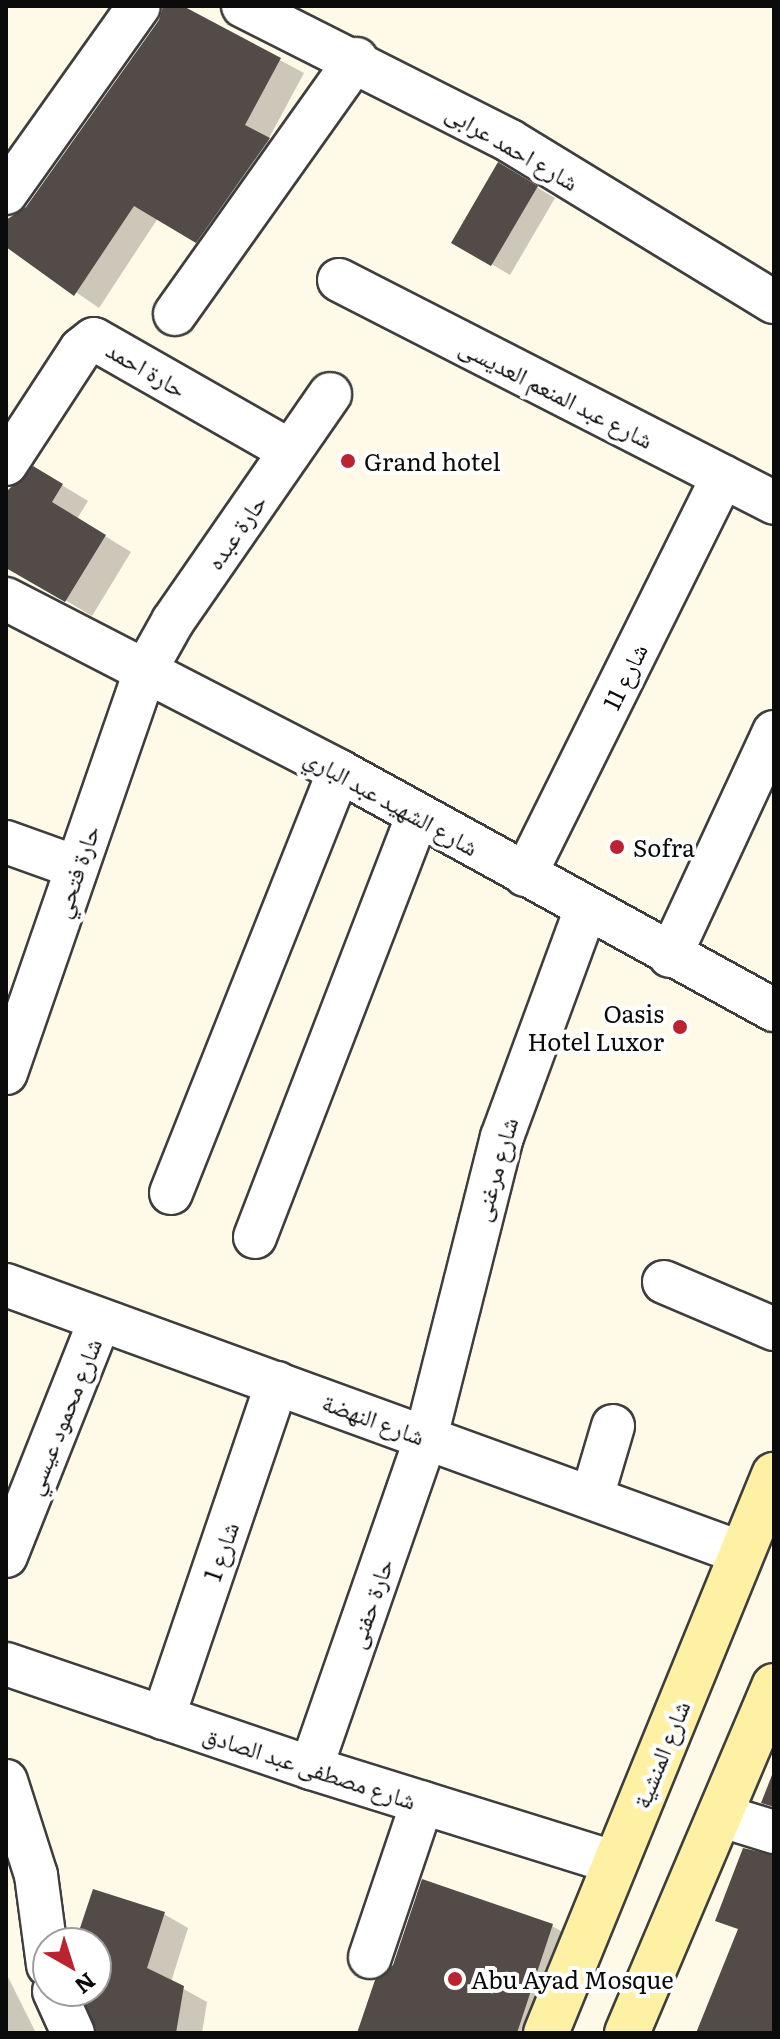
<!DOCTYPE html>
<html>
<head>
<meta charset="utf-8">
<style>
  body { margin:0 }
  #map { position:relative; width:780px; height:2039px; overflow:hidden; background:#fff9e8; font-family:Literata,"Noto Naskh Arabic",serif }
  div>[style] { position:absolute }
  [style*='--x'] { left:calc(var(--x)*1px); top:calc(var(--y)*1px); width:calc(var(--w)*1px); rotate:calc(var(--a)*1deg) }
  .shadow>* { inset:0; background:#0003 }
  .building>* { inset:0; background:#534b47 }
  .roads { filter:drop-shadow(2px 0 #3e3e3e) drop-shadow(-2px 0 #3e3e3e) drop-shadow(0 2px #3e3e3e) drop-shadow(0 -2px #3e3e3e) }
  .minor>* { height:42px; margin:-21px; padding:0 21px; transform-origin:21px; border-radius:21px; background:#fff }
  .secondary>* { height:44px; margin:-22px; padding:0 22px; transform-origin:22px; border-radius:22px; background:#fff1a3 }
  .dots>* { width:22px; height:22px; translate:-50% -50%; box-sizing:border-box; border:4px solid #fff; border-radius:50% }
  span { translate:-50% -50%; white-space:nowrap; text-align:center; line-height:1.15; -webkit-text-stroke:8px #fff; paint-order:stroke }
  .street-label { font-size:24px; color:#0b0b0b }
  .poi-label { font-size:24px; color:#0b0b0b }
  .left { translate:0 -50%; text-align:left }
  .right { translate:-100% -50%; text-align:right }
  .frame { position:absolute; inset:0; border:8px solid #0b0b0b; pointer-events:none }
  .north { position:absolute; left:32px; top:1927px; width:80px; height:80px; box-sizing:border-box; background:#fff; border:2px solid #9d9d9d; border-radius:50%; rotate:141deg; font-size:22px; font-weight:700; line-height:32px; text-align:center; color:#0b0b0b }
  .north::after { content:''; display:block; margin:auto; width:28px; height:36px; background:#bb2331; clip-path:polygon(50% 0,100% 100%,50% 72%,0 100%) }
</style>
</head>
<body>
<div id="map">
  <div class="shadow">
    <i style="clip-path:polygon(165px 6px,179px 6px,304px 73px,268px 140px,293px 154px,221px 255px,158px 218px,99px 308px,6px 244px,6px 224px,27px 208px,160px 21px)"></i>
    <i style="clip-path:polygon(499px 165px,555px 198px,510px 275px,454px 242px)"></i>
    <i style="clip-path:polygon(60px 484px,88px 501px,77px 519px,131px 552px,92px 616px,6px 565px,6px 496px)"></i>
    <i style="clip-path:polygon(164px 1914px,188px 1928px,171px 1982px,207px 2002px,202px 2033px,97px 2033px,81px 1991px,96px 1991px,96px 1943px,80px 1943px)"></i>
    <i style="clip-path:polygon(552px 1926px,584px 1944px,554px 2033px,361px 2033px)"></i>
    <i style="clip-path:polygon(6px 1973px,36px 2033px,6px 2033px)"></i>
  </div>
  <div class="building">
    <i style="clip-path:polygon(163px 6px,183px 6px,281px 58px,245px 125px,270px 138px,196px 243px,134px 206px,74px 296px,6px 247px,6px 220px,26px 207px,159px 20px)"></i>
    <i style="clip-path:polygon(498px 162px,538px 186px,491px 266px,451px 243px)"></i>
    <i style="clip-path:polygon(33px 466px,63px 484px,52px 502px,106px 535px,65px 602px,6px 568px,6px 492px)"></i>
    <i style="clip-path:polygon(772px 1775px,774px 1775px,774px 1807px,761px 1803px)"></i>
    <i style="clip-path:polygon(743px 1848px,774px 1855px,774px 2033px,696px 2033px,738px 1929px,715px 1921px)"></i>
    <i style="clip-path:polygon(422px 1879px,553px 1924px,517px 2033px,357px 2033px,375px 1980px,393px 1965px)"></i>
    <i style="clip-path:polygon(93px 1889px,165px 1912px,147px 1968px,184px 1986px,176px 2033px,97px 2033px,80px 1991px,96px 1991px,96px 1943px,75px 1943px)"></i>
  </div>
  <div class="roads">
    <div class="minor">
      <i style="--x:243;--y:6;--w:299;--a:26.8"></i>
      <i style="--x:510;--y:141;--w:309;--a:31.4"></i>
      <i style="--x:6;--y:193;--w:229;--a:-54.6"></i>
      <i style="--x:339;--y:280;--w:489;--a:27.1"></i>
      <i style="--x:175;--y:314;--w:313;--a:-54.6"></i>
      <i style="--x:6;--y:464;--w:137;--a:-56.9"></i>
      <i style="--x:81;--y:349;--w:16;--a:-38"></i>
      <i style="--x:94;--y:339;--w:226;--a:29.7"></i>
      <i style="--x:6;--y:599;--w:375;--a:27.3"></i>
      <i style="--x:339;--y:771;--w:496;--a:28.8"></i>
      <i style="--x:6;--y:842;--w:74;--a:19.7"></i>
      <i style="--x:525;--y:875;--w:445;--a:-63.6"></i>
      <i style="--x:670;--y:956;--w:247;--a:-65.1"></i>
      <i style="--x:6;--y:1073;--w:425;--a:-70.9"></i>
      <i style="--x:145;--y:671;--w:57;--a:-60.8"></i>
      <i style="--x:173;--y:621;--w:276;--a:-55.3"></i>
      <i style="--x:171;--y:1193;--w:454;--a:-68.3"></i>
      <i style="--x:255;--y:1237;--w:452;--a:-68.9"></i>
      <i style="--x:664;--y:1282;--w:120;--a:23.1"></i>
      <i style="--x:6;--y:1285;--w:783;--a:20.01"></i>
      <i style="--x:592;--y:1497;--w:74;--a:-73.5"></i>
      <i style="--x:6;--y:1556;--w:254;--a:-68.3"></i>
      <i style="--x:6;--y:1664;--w:322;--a:18.8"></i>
      <i style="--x:311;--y:1768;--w:319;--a:17.3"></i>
      <i style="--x:163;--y:1718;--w:354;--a:-71.2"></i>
      <i style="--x:311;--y:1768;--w:350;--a:-70.8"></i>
      <i style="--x:426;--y:1437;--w:309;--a:-75.8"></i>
      <i style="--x:502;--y:1137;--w:243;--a:-69.8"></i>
      <i style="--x:6;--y:1781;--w:99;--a:72.3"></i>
      <i style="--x:36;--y:1875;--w:91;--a:82.4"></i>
      <i style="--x:722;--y:1816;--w:54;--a:17.1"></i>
      <i style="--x:370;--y:1957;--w:163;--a:-71.3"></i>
      <i style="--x:54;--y:1991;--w:46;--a:65.7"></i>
    </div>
    <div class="secondary">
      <i style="--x:546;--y:2033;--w:603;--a:-67.77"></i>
      <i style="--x:627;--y:2033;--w:377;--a:-67"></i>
    </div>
  </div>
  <div class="dots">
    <i style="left:348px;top:461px;background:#bb2331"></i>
    <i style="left:617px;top:847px;background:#bb2331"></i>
    <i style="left:680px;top:1027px;background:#bb2331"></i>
    <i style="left:455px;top:1979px;background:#bb2331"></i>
  </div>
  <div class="street-label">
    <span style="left:513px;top:146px;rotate:30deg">شارع احمد عرابى</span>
    <span style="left:147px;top:368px;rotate:30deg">حارة احمد</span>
    <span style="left:557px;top:392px;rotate:27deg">شارع عبد المنعم العديسى</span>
    <span style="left:235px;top:531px;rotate:-55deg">حارة عبده</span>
    <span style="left:624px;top:676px;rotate:-64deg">شارع 11</span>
    <span style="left:392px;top:801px;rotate:29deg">شارع الشهيد عبد الباري</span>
    <span style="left:75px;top:871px;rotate:-71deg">حارة فتحي</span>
    <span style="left:494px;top:1169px;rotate:-74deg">شارع مرغنى</span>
    <span style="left:62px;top:1416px;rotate:-68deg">شارع محمود عيسي</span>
    <span style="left:374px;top:1418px;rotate:20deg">شارع النهضة</span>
    <span style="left:220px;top:1551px;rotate:-71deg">شارع 1</span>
    <span style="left:369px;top:1603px;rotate:-71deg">حارة حفنى</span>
    <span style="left:660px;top:1754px;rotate:-68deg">شارع المنشية</span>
    <span style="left:310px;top:1766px;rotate:18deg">شارع مصطفى عبد الصادق</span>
  </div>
  <div class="poi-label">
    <span class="left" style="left:364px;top:461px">Grand hotel</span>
    <span class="left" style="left:633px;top:847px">Sofra</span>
    <span class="right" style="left:664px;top:1027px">Oasis<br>Hotel Luxor</span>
    <span class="left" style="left:471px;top:1979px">Abu Ayad Mosque</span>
  </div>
  <div class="frame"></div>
  <div class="north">N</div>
</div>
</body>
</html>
